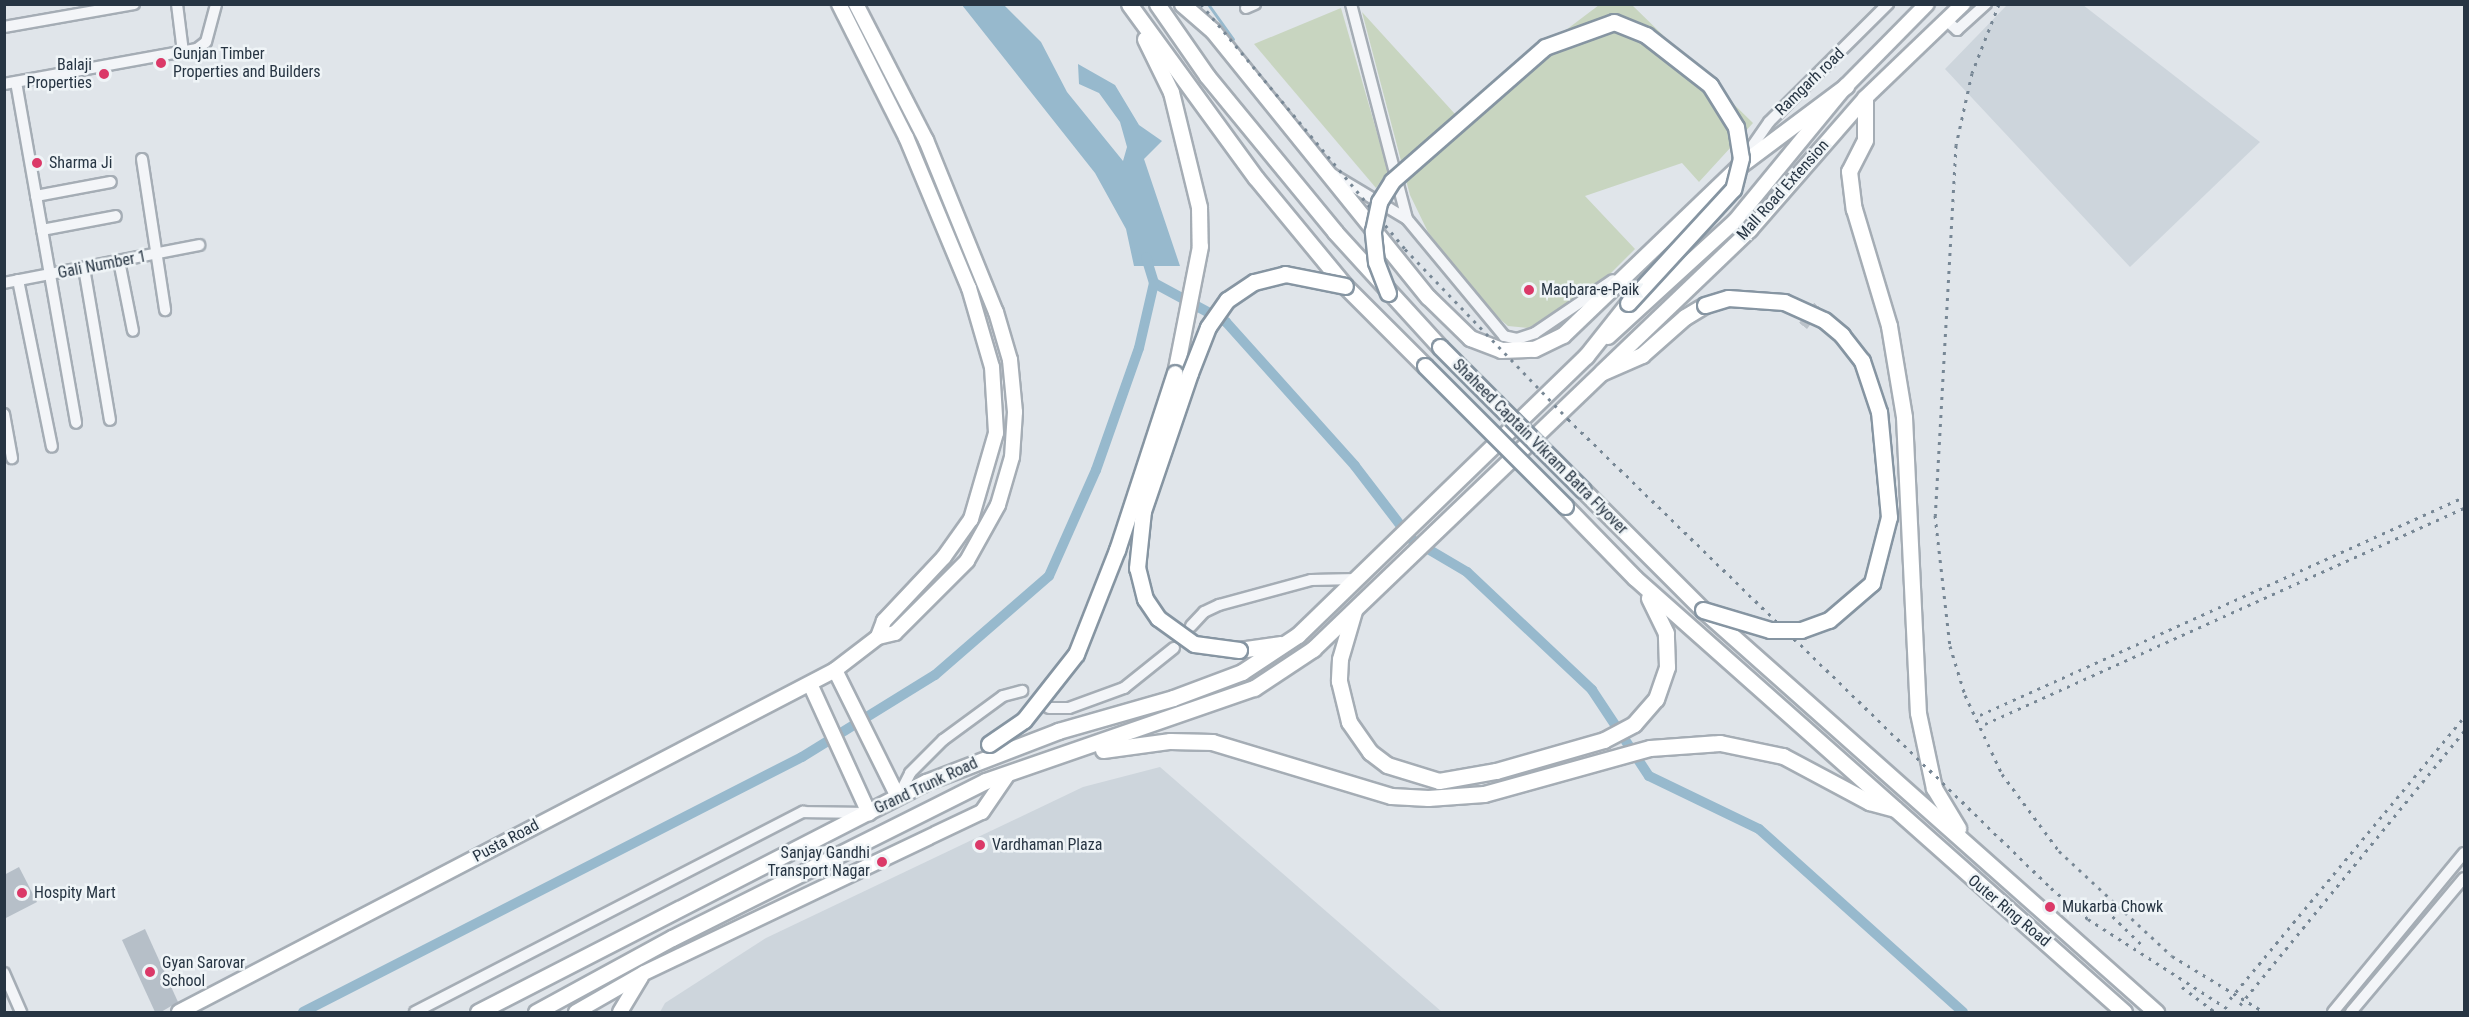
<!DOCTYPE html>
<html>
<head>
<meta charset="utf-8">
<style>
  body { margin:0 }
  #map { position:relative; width:2469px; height:1017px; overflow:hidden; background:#e0e5ea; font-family:"Roboto Condensed",sans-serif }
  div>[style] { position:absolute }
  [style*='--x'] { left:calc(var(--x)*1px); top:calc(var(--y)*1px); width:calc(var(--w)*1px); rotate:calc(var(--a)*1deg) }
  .built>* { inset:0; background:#cdd5dc }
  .green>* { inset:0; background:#c8d5c0 }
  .water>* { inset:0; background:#97b9cd }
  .stream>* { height:3px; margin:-1.5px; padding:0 1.5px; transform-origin:1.5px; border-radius:1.5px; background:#97b9cd }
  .canal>* { height:10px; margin:-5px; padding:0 5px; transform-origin:5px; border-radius:5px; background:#97b9cd }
  .building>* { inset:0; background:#b6bfc8 }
  .minor-tunnel>* { height:10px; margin-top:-5px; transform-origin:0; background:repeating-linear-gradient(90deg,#bbc2c9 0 10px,transparent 0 15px) }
  .roads { filter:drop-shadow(2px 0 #a5adb5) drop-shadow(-2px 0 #a5adb5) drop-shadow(0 2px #a5adb5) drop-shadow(0 -2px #a5adb5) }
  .minor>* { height:10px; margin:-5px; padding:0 5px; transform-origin:5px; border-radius:5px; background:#f3f5f8 }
  .major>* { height:14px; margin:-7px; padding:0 7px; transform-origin:7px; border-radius:7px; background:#fff }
  .highway>* { height:15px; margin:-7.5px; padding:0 7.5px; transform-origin:7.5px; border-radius:7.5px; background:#fff }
  .rail>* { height:3px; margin-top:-1.5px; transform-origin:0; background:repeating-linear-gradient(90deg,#778795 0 3px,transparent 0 9px) }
  .bridges { filter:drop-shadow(2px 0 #8695a2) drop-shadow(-2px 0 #8695a2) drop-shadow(0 2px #8695a2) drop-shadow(0 -2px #8695a2) }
  .highway-bridge>* { height:15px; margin:-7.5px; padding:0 7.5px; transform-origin:7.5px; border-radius:7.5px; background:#fff }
  .dots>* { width:16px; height:16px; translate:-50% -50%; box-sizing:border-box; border:3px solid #eff4f7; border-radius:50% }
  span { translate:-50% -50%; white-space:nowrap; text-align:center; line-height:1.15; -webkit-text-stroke:5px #eff4f7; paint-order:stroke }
  .poi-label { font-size:16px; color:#273543 }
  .left { translate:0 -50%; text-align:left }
  .right { translate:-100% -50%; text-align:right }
  .street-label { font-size:16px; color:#273543 }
  .frame { position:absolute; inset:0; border:6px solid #273543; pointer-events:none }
</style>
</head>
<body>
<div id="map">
  <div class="built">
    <i style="clip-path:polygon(2007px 5px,2083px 5px,2260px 142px,2130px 267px,1945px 69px)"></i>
    <i style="clip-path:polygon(1160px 767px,1442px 1012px,660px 1012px,665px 1003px,766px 938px,1083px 787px)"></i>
  </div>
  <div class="green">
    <i style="clip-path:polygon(1599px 5px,1632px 5px,1753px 123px,1699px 182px,1682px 163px,1585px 196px,1635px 249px,1609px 275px,1539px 322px,1528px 328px,1508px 326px,1489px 310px,1428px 232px,1410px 195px,1362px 12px,1455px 114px)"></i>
    <i style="clip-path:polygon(1341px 8px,1388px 171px,1376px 188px,1254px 44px)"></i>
  </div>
  <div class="water">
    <i style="clip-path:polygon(962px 5px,1004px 5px,1041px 42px,1067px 92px,1123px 161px,1127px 147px,1120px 122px,1099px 93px,1079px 84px,1078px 64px,1115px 85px,1139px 125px,1162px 141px,1144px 159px,1180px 266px,1134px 266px,1126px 229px,1095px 173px)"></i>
  </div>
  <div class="stream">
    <i style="--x:1208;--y:4;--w:43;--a:54.5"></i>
  </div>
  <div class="canal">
    <i style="--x:1146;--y:257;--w:27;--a:73"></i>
    <i style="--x:1154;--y:283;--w:82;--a:28.4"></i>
    <i style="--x:1226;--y:322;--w:193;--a:48.1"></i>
    <i style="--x:1355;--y:466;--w:92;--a:52.5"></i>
    <i style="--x:1411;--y:539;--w:65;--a:30.5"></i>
    <i style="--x:1467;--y:572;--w:172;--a:43.3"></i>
    <i style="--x:1592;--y:690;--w:103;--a:56.5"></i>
    <i style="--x:1649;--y:776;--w:122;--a:25.7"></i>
    <i style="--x:1759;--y:829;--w:274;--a:41.9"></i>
    <i style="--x:303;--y:1012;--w:560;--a:-27.07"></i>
    <i style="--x:802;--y:757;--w:156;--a:-31.7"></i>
    <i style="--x:935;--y:675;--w:151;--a:-41"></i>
    <i style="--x:1049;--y:576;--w:116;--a:-66.1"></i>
    <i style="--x:1096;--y:470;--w:129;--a:-70.6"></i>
    <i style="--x:1139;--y:348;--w:67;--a:-77"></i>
  </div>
  <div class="building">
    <i style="clip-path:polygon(19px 867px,37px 902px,4px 919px,4px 875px)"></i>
    <i style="clip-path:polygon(145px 929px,178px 1002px,161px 1012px,155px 1012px,122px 940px)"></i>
  </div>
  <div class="minor-tunnel">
    <i style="--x:1803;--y:326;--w:26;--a:-53"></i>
  </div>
  <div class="roads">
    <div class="minor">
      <i style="--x:177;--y:4;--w:48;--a:82.9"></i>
      <i style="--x:1351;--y:4;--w:222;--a:75.4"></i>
      <i style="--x:1246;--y:8;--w:10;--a:-24"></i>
      <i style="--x:1946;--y:20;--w:15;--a:42"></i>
      <i style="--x:1957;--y:30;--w:39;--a:-42"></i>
      <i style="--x:4;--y:27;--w:132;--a:-10"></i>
      <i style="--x:16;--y:82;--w:346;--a:80"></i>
      <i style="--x:4;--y:84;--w:196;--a:-10.3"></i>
      <i style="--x:197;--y:49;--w:11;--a:-38"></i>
      <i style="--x:206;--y:42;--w:39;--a:-75"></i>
      <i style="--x:1744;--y:158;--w:44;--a:-55.2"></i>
      <i style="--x:1769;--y:122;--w:168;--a:-44.8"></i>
      <i style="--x:142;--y:159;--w:153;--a:81.3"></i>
      <i style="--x:1332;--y:174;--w:87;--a:31"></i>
      <i style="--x:1407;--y:219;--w:152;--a:50.3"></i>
      <i style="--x:1504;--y:336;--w:13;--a:13"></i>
      <i style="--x:1517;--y:339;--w:19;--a:-18"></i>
      <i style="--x:1535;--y:333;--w:94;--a:-34.2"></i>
      <i style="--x:36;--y:196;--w:76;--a:-10.6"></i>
      <i style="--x:42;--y:230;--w:75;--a:-10.7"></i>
      <i style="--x:119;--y:261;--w:71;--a:78.7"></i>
      <i style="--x:84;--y:268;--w:154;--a:80.3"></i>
      <i style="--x:18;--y:280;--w:170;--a:78.5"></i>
      <i style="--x:4;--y:283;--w:199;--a:-11"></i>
      <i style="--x:4;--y:414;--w:45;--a:79.7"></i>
      <i style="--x:1191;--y:626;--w:19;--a:-47"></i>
      <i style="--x:1204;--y:612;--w:17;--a:-25"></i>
      <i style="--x:1219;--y:605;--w:95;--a:-15.2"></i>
      <i style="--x:1311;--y:580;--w:45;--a:-1.3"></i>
      <i style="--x:1049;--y:708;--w:20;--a:0"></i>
      <i style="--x:1069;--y:708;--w:59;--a:-20"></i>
      <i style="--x:1124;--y:688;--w:64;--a:-38.7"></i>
      <i style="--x:898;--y:797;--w:27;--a:-63"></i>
      <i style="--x:910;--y:773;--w:47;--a:-45"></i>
      <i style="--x:943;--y:740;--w:74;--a:-36.3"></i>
      <i style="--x:1003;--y:696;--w:20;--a:-15"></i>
      <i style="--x:4;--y:973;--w:43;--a:66.4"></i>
      <i style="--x:415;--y:1012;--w:437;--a:-27.3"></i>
      <i style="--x:803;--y:812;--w:61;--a:0.9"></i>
      <i style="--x:2333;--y:1012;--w:206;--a:-50.5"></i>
      <i style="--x:2351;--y:1012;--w:175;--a:-49.9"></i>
    </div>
    <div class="major">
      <i style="--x:839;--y:4;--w:149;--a:63.3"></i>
      <i style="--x:906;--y:137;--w:164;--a:67.4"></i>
      <i style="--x:969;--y:288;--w:82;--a:73.8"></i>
      <i style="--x:992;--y:367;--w:66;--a:86.5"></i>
      <i style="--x:996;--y:433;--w:90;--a:106.2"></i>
      <i style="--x:971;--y:519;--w:47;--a:125.4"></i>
      <i style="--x:944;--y:557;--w:88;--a:133.2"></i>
      <i style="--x:884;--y:621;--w:17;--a:111"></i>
      <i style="--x:856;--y:4;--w:153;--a:62.8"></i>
      <i style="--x:926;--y:140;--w:186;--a:67.9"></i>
      <i style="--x:996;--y:312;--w:50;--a:73.7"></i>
      <i style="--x:1010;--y:360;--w:52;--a:84.5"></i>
      <i style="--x:1015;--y:412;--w:45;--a:93.8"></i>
      <i style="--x:1012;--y:457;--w:50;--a:106.3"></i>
      <i style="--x:998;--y:505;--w:64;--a:119"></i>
      <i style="--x:967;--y:561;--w:102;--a:135"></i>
      <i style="--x:895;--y:633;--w:17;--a:167"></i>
      <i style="--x:878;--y:637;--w:54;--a:142.5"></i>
      <i style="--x:835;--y:670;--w:142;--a:63.6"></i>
      <i style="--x:1608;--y:337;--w:172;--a:-42.4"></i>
      <i style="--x:1735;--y:221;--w:175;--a:-50.6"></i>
      <i style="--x:1846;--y:86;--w:115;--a:-45.4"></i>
      <i style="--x:1603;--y:371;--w:204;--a:-43.8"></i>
      <i style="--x:1750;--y:230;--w:175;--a:-48.9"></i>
      <i style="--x:1865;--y:98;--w:136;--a:-43.8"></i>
      <i style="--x:811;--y:686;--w:140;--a:65.5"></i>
      <i style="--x:179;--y:1012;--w:740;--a:-27.53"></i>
      <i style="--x:576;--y:1012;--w:78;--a:-29.8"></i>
      <i style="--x:644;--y:973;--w:374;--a:-25.5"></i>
      <i style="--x:982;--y:812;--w:46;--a:-55.6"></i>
      <i style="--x:620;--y:1012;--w:41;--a:-59"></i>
    </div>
    <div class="highway">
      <i style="--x:1129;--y:4;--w:215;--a:53.9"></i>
      <i style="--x:1256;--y:178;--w:140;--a:50.5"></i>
      <i style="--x:1345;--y:286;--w:113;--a:45"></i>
      <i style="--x:1157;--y:4;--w:88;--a:55.2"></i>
      <i style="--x:1207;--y:76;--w:202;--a:50.6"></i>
      <i style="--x:1335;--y:232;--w:156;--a:47.6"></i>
      <i style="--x:1182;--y:4;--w:41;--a:41.1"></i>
      <i style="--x:1213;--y:31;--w:342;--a:51.1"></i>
      <i style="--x:1428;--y:297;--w:59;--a:44.3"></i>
      <i style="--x:1470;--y:338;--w:33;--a:21"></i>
      <i style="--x:1501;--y:350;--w:33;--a:-2"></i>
      <i style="--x:1534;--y:349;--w:32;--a:-26"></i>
      <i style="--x:1563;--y:335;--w:244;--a:-43.8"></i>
      <i style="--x:1739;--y:166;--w:134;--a:-36.8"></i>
      <i style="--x:1145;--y:39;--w:59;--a:63.9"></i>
      <i style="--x:1171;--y:92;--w:118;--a:76.3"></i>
      <i style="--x:1199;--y:207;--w:39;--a:89"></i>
      <i style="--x:1200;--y:246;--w:129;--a:101.1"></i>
      <i style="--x:1865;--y:98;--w:42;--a:90"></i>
      <i style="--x:1865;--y:140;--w:35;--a:117"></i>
      <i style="--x:1849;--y:171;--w:38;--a:83"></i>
      <i style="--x:1854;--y:209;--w:122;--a:73.3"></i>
      <i style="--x:1889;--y:326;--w:92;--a:80.6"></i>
      <i style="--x:1904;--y:417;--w:296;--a:87.3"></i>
      <i style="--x:1918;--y:713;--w:77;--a:78"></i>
      <i style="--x:1934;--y:788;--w:47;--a:59"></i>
      <i style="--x:1583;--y:490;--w:170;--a:45"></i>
      <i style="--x:1703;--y:610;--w:606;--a:41.59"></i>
      <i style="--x:1565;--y:506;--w:100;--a:45.8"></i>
      <i style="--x:1635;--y:578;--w:654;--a:41.59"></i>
      <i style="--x:1354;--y:611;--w:50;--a:106.3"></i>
      <i style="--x:1340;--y:659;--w:22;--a:93"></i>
      <i style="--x:1339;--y:681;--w:42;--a:76.3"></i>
      <i style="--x:1349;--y:722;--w:37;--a:55"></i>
      <i style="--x:1370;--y:752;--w:21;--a:37"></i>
      <i style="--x:1387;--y:765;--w:54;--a:17.1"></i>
      <i style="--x:1439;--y:781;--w:58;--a:-10"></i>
      <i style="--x:1496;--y:771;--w:112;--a:-16"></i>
      <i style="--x:1604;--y:740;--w:34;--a:-28"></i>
      <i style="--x:1634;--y:724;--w:33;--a:-49"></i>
      <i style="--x:1656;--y:699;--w:34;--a:-71"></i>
      <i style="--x:1667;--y:667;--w:34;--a:-92"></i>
      <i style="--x:1666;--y:633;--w:39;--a:-116"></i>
      <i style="--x:1239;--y:650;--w:41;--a:-8.3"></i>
      <i style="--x:1103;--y:750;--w:68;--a:-7.7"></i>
      <i style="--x:1170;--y:741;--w:42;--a:1.4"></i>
      <i style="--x:1212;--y:742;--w:187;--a:16.8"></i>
      <i style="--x:1391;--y:796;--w:37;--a:3"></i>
      <i style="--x:1428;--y:798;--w:56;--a:-4.1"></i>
      <i style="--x:1484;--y:794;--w:172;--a:-15.5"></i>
      <i style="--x:1650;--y:748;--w:70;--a:-4.1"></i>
      <i style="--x:1720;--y:743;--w:64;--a:11.7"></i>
      <i style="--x:1783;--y:756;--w:98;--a:28.1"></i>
      <i style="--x:1869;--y:802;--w:27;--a:15"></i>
      <i style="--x:478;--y:1012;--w:504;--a:-27.18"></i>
      <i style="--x:926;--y:782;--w:142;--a:-21.1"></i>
      <i style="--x:1058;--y:731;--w:120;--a:-16"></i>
      <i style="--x:1173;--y:698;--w:74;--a:-20.6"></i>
      <i style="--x:1242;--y:672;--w:67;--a:-33.5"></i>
      <i style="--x:1298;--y:635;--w:401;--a:-44.1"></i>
      <i style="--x:1586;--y:356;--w:68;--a:-51.6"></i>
      <i style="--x:536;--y:1012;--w:155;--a:-28.6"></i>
      <i style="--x:672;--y:938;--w:350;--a:-26.6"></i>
      <i style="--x:985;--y:781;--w:285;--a:-19.1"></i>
      <i style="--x:1254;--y:688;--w:71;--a:-33.5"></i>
      <i style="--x:1313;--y:649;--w:399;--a:-43.8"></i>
      <i style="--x:1601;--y:373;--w:45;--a:-23.7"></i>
      <i style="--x:1642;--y:355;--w:57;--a:-41.5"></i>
      <i style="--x:1685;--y:317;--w:23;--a:-31"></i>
    </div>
  </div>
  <div class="rail">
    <i style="--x:1201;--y:4;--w:319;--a:50.2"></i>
    <i style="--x:1405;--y:249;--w:236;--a:46.2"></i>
    <i style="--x:1568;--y:419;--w:673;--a:44.16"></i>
    <i style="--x:2051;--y:888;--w:48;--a:40"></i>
    <i style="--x:2088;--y:919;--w:172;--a:32.7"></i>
    <i style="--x:1999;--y:4;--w:74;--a:111.4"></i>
    <i style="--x:1972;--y:73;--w:74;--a:102.5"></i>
    <i style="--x:1956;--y:145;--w:371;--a:93.2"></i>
    <i style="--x:1935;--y:515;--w:132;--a:83.5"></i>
    <i style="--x:1950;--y:646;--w:51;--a:73"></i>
    <i style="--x:1965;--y:695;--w:87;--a:64.9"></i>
    <i style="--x:2002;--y:774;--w:96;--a:53.5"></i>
    <i style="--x:2059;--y:851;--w:154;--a:42.9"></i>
    <i style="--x:2172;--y:956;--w:108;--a:31.3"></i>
    <i style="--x:1980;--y:715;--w:531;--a:-24.25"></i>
    <i style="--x:1985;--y:724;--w:525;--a:-24.27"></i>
    <i style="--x:2106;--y:910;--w:52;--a:44.2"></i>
    <i style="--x:2182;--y:987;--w:41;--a:37.1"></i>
    <i style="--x:2230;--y:999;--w:366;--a:-50.3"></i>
    <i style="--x:2240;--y:1005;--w:354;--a:-50.7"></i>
  </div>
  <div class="bridges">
    <div class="highway-bridge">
      <i style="--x:1388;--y:293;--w:33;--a:-111"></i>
      <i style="--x:1376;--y:262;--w:31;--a:-96"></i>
      <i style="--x:1373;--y:231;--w:30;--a:-78"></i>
      <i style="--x:1379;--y:202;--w:25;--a:-58"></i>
      <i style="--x:1392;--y:181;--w:203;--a:-41.2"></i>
      <i style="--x:1545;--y:47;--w:73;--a:-19.9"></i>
      <i style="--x:1614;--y:22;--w:35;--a:22"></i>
      <i style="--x:1646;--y:35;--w:81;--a:38"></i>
      <i style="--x:1710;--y:85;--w:49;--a:58.2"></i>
      <i style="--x:1736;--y:127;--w:31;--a:81"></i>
      <i style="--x:1741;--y:158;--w:32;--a:104"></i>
      <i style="--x:1733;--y:189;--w:155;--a:132.6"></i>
      <i style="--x:1440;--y:347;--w:202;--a:45"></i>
      <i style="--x:1425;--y:366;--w:198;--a:45"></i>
      <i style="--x:1703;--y:610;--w:70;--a:16.6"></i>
      <i style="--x:1770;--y:630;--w:31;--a:0"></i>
      <i style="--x:1801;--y:630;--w:30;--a:-20"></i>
      <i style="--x:1829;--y:620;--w:57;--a:-40.7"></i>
      <i style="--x:1872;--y:583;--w:68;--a:-75.6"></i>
      <i style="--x:1889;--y:517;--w:105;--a:-95.4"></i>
      <i style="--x:1879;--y:412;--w:54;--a:-108.4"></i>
      <i style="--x:1862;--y:361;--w:33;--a:-128"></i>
      <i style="--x:1842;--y:335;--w:23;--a:-140"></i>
      <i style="--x:1824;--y:320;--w:44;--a:-155.8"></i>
      <i style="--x:1784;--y:302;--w:56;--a:-175.9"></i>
      <i style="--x:1728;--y:298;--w:24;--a:163"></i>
      <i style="--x:1239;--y:650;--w:45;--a:-172.4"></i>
      <i style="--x:1194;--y:644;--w:44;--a:-144.2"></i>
      <i style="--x:1158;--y:618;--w:23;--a:-124"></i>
      <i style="--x:1145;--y:599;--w:32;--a:-104"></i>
      <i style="--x:1137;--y:568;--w:57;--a:-84"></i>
      <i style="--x:1143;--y:511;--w:146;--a:-71.2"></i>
      <i style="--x:1190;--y:373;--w:49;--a:-68.6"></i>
      <i style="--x:1208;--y:327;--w:33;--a:-55"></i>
      <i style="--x:1227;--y:300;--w:32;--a:-34"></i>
      <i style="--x:1254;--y:282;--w:32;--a:-14"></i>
      <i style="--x:1285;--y:274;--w:61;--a:11.3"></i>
      <i style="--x:989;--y:744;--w:42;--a:-34.4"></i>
      <i style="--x:1024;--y:720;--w:84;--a:-51.8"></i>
      <i style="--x:1076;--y:654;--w:112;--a:-68.5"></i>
      <i style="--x:1117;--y:550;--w:186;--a:-71.9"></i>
    </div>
  </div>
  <div class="dots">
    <i style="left:161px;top:63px;background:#db3968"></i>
    <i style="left:104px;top:74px;background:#db3968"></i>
    <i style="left:37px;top:163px;background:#db3968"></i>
    <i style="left:1529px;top:290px;background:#db3968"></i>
    <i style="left:980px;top:845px;background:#db3968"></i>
    <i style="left:882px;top:862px;background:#db3968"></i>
    <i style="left:22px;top:893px;background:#db3968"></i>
    <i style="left:2050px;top:907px;background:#db3968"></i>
    <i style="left:150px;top:972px;background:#db3968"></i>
  </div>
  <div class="poi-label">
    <span class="left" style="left:173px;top:63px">Gunjan Timber<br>Properties and Builders</span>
    <span class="right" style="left:92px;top:74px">Balaji<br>Properties</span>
    <span class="left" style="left:49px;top:163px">Sharma Ji</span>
    <span class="left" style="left:1541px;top:290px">Maqbara-e-Paik</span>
    <span class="left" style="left:992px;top:845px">Vardhaman Plaza</span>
    <span class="right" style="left:870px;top:862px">Sanjay Gandhi<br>Transport Nagar</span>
    <span class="left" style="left:34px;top:893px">Hospity Mart</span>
    <span class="left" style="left:2062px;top:907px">Mukarba Chowk</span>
    <span class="left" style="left:162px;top:972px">Gyan Sarovar<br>School</span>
  </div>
  <div class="street-label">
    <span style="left:1810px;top:82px;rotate:-44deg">Ramgarh road</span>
    <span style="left:1783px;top:190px;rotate:-48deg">Mall Road Extension</span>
    <span style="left:102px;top:265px;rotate:-11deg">Gali Number 1</span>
    <span style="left:1540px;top:447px;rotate:45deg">Shaheed Captain Vikram Batra Flyover</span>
    <span style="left:926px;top:786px;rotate:-25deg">Grand Trunk Road</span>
    <span style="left:506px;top:841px;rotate:-28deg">Pusta Road</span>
    <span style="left:2009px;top:911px;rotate:40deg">Outer Ring Road</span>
  </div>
  <div class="frame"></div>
</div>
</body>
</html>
